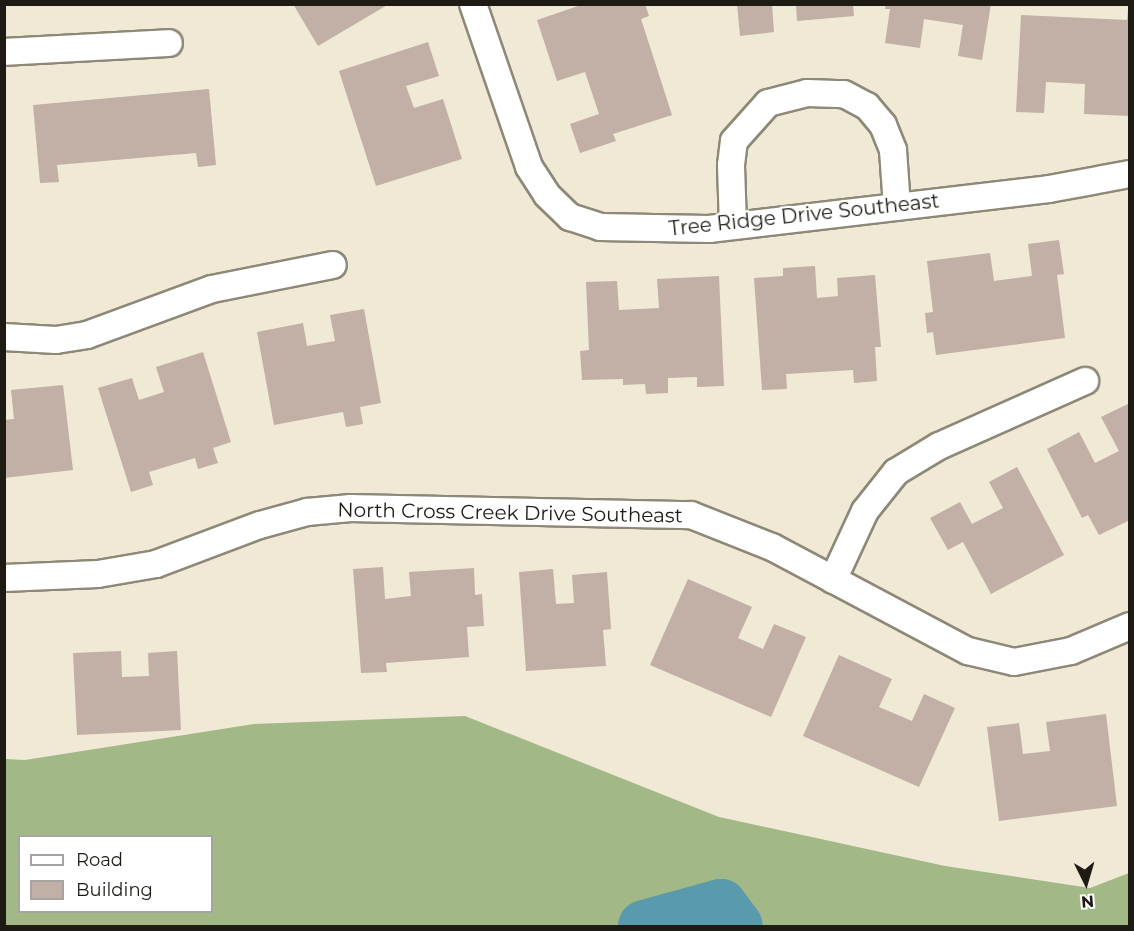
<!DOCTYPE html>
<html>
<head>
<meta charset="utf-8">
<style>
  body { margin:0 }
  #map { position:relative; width:1134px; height:931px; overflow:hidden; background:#efe9d6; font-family:Montserrat,sans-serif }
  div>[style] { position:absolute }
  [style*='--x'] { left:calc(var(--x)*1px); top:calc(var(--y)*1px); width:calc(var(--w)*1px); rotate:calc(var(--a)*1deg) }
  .forest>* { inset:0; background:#a2b887 }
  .river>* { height:52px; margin:-26px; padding:0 26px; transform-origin:26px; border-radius:26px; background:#5a9aad }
  .building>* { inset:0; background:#c2afa5 }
  .roads { filter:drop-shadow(2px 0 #8d8877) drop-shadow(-2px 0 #8d8877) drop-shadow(0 2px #8d8877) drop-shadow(0 -2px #8d8877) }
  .street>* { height:26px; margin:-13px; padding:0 13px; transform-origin:13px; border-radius:13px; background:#fff }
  span { translate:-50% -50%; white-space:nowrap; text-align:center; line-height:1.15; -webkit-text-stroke:4.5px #fff; paint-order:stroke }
  .street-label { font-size:20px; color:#1d1b14 }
  .frame { position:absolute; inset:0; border:6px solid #1d1b14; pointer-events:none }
  .legend { position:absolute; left:18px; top:835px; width:195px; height:78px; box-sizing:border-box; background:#fff; border:2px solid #a5a4a1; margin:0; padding:8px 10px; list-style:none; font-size:18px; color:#1d1b14 }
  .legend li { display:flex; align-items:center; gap:12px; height:30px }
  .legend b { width:30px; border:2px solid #a5a4a1 }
  .north { position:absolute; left:1056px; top:853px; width:60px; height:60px; -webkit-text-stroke:4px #fff; paint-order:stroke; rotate:175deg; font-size:16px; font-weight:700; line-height:24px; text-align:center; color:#1d1b14 }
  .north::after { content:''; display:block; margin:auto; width:21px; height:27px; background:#1d1b14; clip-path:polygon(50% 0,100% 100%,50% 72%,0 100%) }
</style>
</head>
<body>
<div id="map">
  <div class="forest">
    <i style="clip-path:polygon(evenodd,465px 716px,719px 817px,945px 866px,1090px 888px,1129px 873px,1129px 926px,5px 926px,5px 759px,25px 760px,254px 724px,465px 716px,20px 836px,212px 836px,212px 912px,20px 912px,20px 836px)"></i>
  </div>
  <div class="river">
    <i style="--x:644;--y:926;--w:80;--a:-15.3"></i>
    <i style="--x:721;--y:905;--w:26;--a:53"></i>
  </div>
  <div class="building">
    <i style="clip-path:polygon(293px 4px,389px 4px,318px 46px)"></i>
    <i style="clip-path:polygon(584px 4px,645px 4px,649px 16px,641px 19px,672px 115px,613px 134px,616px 141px,580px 153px,570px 124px,599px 114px,585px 72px,557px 81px,537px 20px)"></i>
    <i style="clip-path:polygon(737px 4px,772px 4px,774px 32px,740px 36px)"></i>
    <i style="clip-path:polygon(796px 4px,853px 4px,854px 16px,797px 21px)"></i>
    <i style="clip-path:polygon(886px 4px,991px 4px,982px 60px,958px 56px,963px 25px,924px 19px,920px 48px,885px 43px,890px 9px,885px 9px)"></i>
    <i style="clip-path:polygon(1128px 10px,1130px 116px,1084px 114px,1085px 84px,1046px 82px,1044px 113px,1016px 112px,1021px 15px,1127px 20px)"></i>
    <i style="clip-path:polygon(428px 42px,439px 76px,406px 86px,414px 108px,443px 99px,462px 159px,376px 186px,339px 71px)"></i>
    <i style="clip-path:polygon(209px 89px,216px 165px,198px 167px,196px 153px,57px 165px,59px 182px,40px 183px,33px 105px)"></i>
    <i style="clip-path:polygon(1059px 240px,1064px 274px,1057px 275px,1065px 338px,936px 355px,933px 332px,927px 333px,925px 313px,933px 312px,927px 261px,990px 253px,994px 281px,1032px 276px,1028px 244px)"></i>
    <i style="clip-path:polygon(815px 266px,817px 298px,838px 296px,837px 278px,875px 275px,881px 347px,875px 347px,877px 381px,854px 383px,853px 370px,786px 374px,787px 389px,762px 390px,754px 278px,783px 276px,783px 268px)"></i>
    <i style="clip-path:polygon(719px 276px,724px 386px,697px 387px,697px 377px,668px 378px,668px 393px,646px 394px,645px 384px,623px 385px,623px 379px,582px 380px,580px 351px,589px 350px,586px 282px,617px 281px,619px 310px,659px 308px,657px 279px)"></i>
    <i style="clip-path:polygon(364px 309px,381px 403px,360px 407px,363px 424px,346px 427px,343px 412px,274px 425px,257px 332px,303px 323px,307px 346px,335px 341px,330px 315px)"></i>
    <i style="clip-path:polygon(203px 352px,231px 442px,213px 448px,218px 463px,198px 469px,195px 458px,149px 472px,153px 485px,131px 492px,98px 388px,132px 378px,139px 400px,164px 392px,156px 367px)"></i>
    <i style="clip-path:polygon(63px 385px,73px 470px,4px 478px,4px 420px,14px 419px,11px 390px)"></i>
    <i style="clip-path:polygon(1130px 403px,1130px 520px,1099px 535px,1088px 515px,1082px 518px,1047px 449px,1079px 432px,1095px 463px,1119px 451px,1101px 417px)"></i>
    <i style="clip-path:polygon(1017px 467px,1064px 555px,991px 594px,963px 542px,948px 550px,930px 518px,960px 502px,972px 524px,1003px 508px,989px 482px)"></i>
    <i style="clip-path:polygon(383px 567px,385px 599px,411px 596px,409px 572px,474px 568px,475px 595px,482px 594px,484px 626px,467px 627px,469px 657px,386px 663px,387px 672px,361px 673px,353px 569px)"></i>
    <i style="clip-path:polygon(553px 569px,556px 604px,574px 603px,572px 575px,607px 572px,611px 629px,603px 630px,606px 666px,526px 671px,519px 572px)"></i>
    <i style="clip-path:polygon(688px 579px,752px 607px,738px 638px,763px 649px,774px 624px,806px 637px,771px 717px,650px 665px)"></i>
    <i style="clip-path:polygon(121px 651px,122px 677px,149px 676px,148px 653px,177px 651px,181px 730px,77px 735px,73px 653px)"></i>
    <i style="clip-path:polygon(839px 655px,892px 679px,879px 707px,912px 721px,924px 694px,955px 708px,919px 787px,803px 736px)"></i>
    <i style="clip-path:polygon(1106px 714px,1117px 806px,999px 821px,987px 727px,1019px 723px,1023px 754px,1050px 751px,1046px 722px)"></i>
  </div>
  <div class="roads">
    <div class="street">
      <i style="--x:473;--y:4;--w:172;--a:71"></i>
      <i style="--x:529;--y:167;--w:33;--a:57"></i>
      <i style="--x:547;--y:195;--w:32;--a:44"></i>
      <i style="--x:570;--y:217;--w:32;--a:18"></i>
      <i style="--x:600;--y:227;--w:109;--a:1.1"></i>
      <i style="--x:709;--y:229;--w:342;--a:-6.7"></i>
      <i style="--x:1049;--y:189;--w:82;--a:-10.5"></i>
      <i style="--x:4;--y:52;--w:165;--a:-3.1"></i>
      <i style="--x:733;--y:226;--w:61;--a:-91.9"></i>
      <i style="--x:731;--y:165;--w:24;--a:-83"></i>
      <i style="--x:734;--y:141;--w:51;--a:-48.2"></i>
      <i style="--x:768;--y:103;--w:40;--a:-14.4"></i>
      <i style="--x:807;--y:93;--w:37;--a:2"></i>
      <i style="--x:844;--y:94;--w:26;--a:28"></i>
      <i style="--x:867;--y:106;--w:25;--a:50"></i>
      <i style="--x:883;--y:125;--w:27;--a:68"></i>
      <i style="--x:893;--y:150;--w:57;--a:86"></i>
      <i style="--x:4;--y:337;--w:52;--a:3.3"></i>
      <i style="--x:56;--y:340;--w:31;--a:-9"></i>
      <i style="--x:87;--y:335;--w:133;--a:-20.2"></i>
      <i style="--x:212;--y:289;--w:123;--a:-11.2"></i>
      <i style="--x:4;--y:578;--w:94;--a:-2.4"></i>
      <i style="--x:98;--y:574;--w:59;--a:-9.8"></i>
      <i style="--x:156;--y:564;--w:111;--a:-20.6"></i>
      <i style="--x:260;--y:525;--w:49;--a:-15.5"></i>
      <i style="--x:307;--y:512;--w:44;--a:-5.2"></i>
      <i style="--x:351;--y:508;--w:340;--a:1.2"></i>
      <i style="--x:691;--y:515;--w:87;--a:21.6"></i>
      <i style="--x:772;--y:547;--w:222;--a:28"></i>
      <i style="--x:968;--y:651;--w:47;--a:13.4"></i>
      <i style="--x:1014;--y:662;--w:58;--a:-10.9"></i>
      <i style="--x:1071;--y:651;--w:64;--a:-23"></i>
      <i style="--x:833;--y:580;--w:76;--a:-65.1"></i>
      <i style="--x:865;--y:511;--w:50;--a:-51.5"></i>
      <i style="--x:896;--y:472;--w:50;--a:-31.2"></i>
      <i style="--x:939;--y:446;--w:160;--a:-24"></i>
    </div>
  </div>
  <div class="street-label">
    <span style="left:804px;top:215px;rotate:-6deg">Tree Ridge Drive Southeast</span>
    <span style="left:510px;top:513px;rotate:1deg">North Cross Creek Drive Southeast</span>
  </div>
  <div class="frame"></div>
  <ul class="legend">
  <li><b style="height:8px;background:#fff"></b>Road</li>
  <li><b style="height:16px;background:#c2afa5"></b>Building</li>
  </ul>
  <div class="north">N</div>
</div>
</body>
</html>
